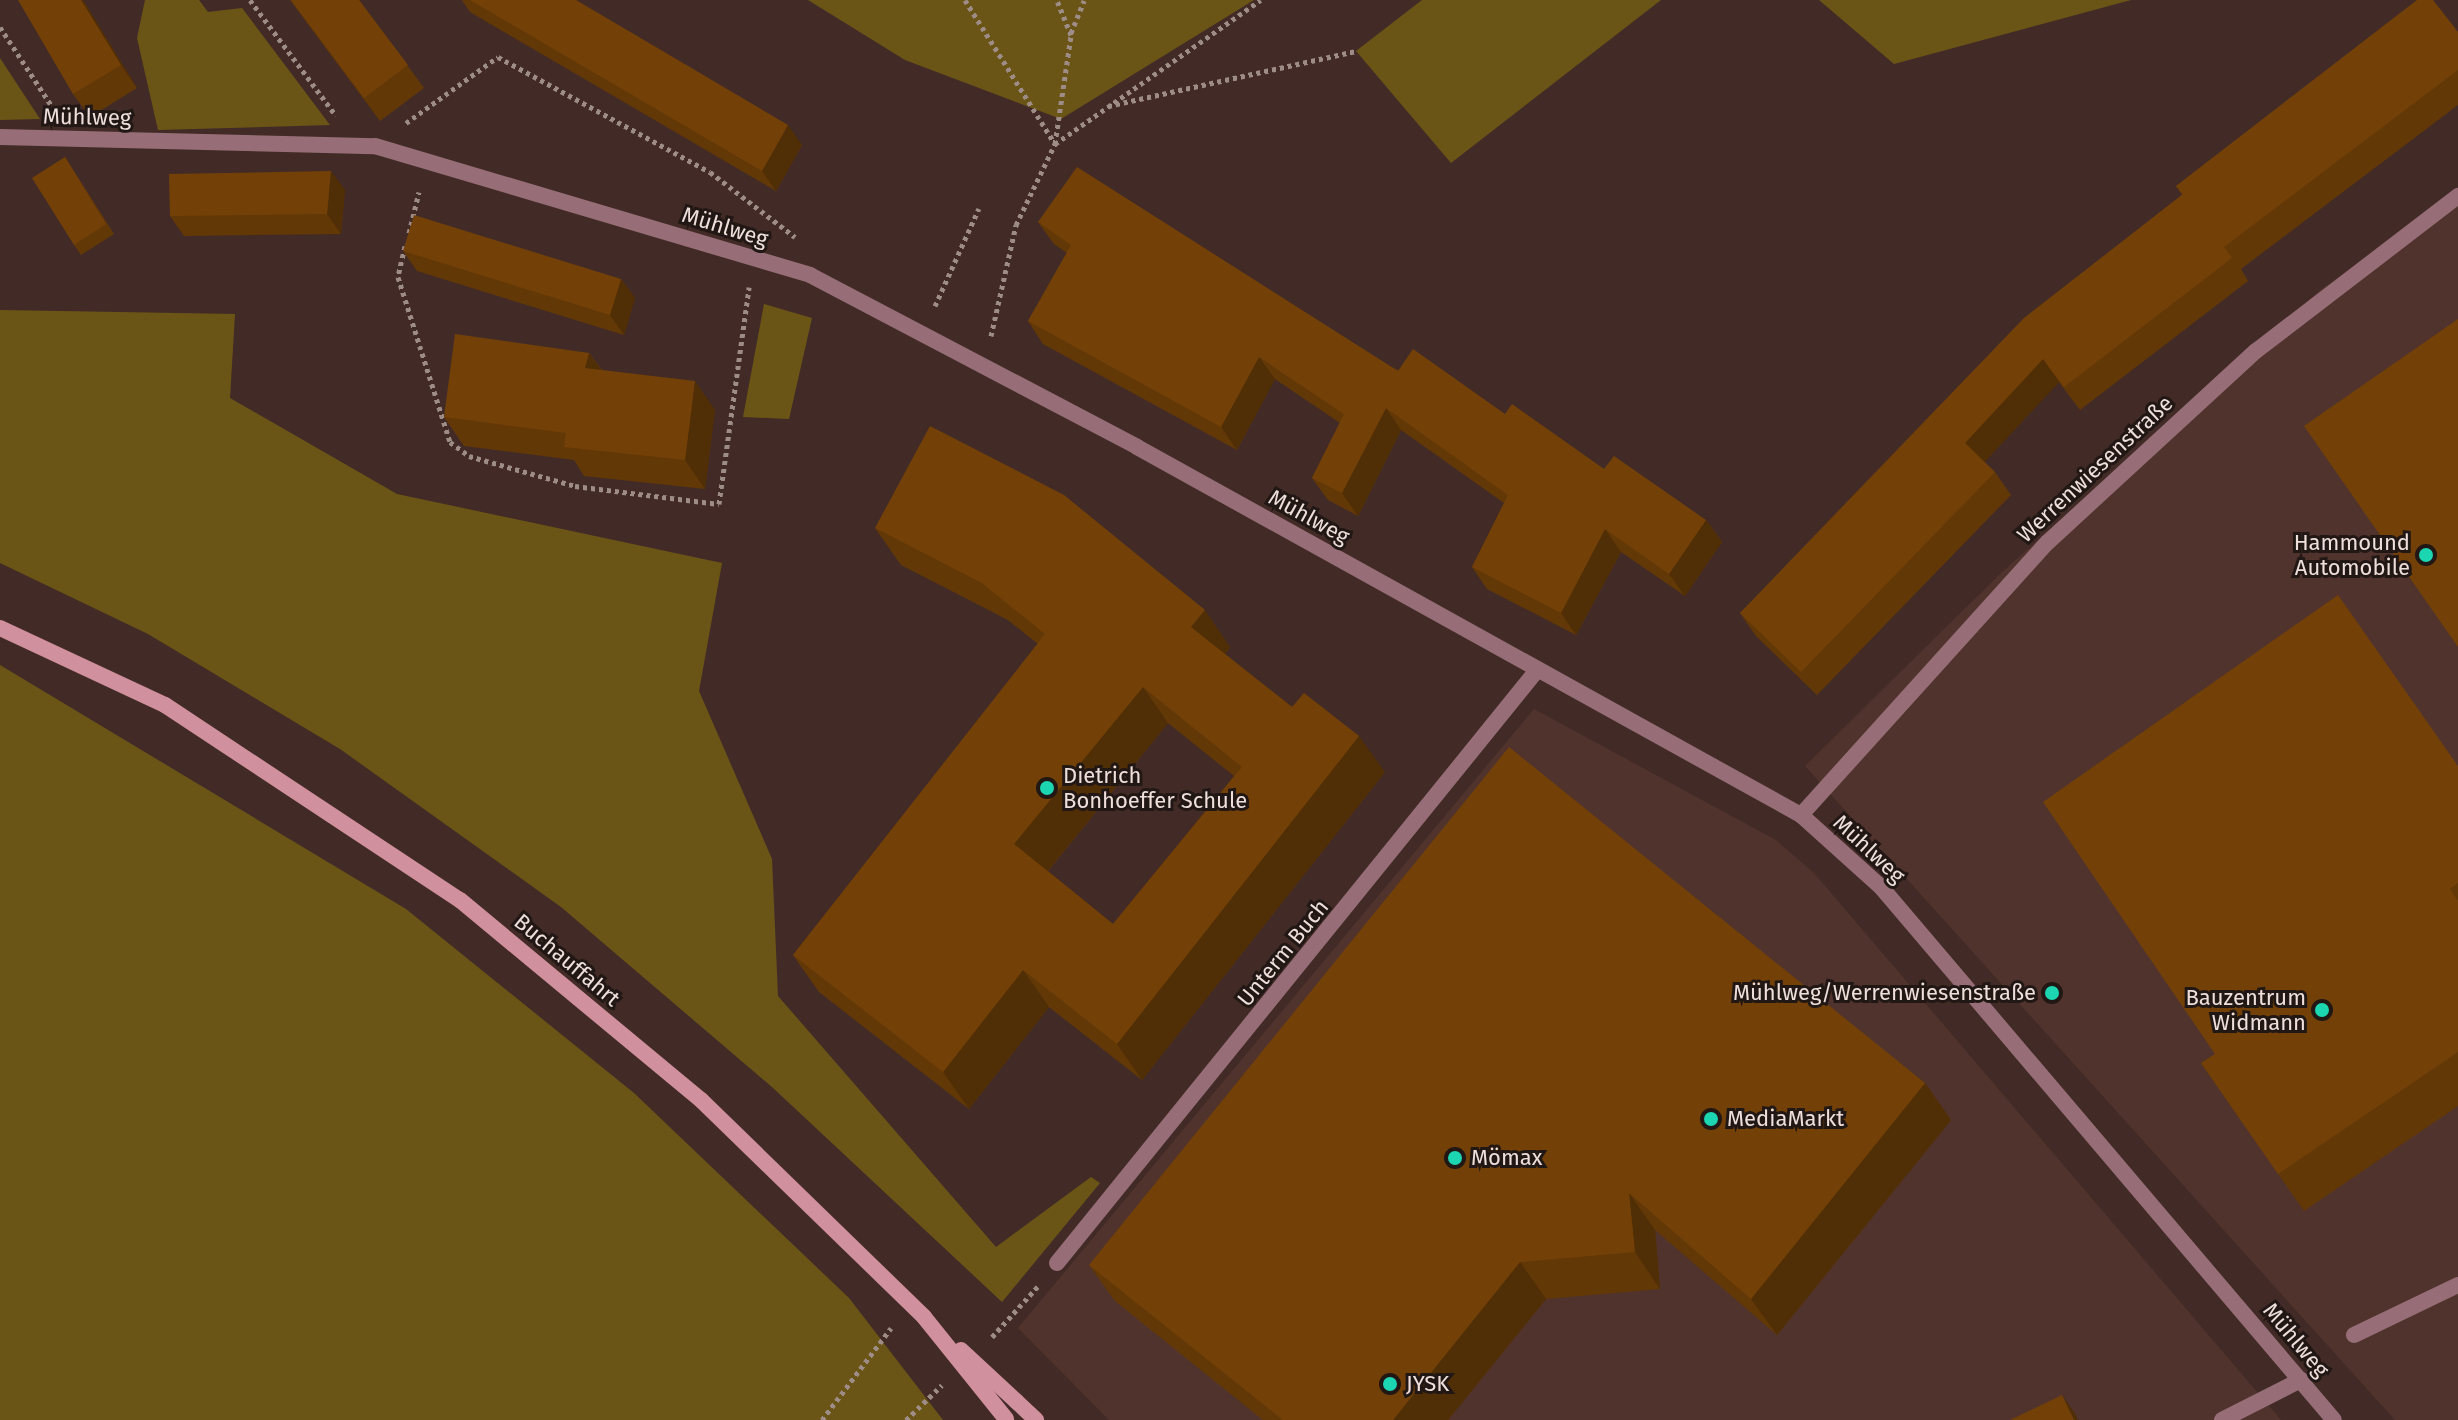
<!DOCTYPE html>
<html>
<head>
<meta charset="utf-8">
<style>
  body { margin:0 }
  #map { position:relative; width:2458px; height:1420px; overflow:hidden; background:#422b26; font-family:"Fira Sans",sans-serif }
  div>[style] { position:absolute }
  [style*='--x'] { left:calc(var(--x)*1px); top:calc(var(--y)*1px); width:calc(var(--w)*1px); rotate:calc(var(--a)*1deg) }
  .built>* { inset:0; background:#50332c }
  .green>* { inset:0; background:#6b5516 }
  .path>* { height:5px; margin-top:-2.5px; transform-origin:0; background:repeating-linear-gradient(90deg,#9e8c87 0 4px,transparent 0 8px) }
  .service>* { height:16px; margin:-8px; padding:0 8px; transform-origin:8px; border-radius:8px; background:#976e77 }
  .minor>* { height:16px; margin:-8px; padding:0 8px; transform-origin:8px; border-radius:8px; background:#976e77 }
  .secondary>* { height:16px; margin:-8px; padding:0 8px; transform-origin:8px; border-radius:8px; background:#d1909e }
  .secondary-bridge>* { height:16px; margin:-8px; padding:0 8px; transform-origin:8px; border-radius:8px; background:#d1909e }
  .wall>* { inset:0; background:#633807 }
  .shaded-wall>* { inset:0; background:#502e06 }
  .building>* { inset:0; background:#734108 }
  .dots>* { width:22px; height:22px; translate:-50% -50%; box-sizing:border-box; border:4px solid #211714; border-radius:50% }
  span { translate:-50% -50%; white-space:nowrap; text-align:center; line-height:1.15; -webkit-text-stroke:6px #211714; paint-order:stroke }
  .street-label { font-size:22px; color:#eedfdb }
  .poi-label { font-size:22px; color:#eedfdb }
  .right { translate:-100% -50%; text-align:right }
  .left { translate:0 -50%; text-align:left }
</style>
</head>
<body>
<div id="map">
  <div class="built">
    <i style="clip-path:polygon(2458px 191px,2458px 1420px,2395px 1420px,1805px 766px,2002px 572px,2319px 291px)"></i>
    <i style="clip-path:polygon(1534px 709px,1776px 840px,1814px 873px,2281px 1420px,1109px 1420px,1018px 1328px)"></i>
  </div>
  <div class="green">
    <i style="clip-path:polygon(145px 0,199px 0,208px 12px,242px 8px,330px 125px,158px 130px,137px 38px)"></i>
    <i style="clip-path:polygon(808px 0,1254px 0,1061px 119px,905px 60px)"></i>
    <i style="clip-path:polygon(1422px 0,1661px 0,1451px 163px,1356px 51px)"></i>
    <i style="clip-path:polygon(1819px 0,2131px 0,1894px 64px)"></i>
    <i style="clip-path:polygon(0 58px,40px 119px,0 120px)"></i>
    <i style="clip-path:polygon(764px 304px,812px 318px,789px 419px,743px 417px)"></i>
    <i style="clip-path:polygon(0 310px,235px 314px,230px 398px,397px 494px,722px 563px,699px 691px,772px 859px,778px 996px,996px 1247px,1091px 1177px,1100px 1183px,1002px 1302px,772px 1087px,561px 907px,340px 749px,148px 634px,0 563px)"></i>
    <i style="clip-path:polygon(0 665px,406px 909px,634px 1093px,849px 1298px,943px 1420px,0 1420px)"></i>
  </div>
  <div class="path">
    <i style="--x:250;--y:0;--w:144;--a:53.4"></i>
    <i style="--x:965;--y:0;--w:170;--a:58"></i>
    <i style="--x:1055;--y:144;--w:251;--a:-35"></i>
    <i style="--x:0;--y:27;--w:97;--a:56.8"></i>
    <i style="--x:1071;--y:33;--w:35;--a:-68"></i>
    <i style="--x:1108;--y:106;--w:254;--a:-12.5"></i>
    <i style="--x:406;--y:123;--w:113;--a:-35.7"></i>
    <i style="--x:498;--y:57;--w:241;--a:28.5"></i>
    <i style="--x:710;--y:172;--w:107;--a:37.4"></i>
    <i style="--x:409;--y:233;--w:42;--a:-76.3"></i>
    <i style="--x:405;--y:246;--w:32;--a:103"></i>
    <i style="--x:398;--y:277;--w:173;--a:72.5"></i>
    <i style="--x:450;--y:442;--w:24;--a:36"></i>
    <i style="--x:469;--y:456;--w:110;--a:15.8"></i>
    <i style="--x:575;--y:486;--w:145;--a:7.1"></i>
    <i style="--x:719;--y:504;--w:219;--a:-82.1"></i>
    <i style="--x:935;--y:306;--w:107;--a:-65.8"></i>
    <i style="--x:991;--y:336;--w:114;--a:-77.3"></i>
    <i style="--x:1016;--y:225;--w:90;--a:-64.3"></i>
    <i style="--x:1055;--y:144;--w:110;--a:-81.6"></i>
    <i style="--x:1071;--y:35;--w:38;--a:-112"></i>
    <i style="--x:992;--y:1337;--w:70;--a:-47.9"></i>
    <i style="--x:822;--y:1420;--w:115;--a:-53.1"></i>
    <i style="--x:906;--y:1420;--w:50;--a:-44.2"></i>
  </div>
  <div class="service">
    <i style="--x:2354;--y:1335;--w:115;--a:-25.7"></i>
    <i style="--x:2222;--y:1420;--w:89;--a:-26.9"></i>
  </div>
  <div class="minor">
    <i style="--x:0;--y:137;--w:375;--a:1.4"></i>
    <i style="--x:375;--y:146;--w:454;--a:16.5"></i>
    <i style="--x:810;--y:275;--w:369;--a:27.7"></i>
    <i style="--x:1137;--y:447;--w:759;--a:29"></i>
    <i style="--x:1801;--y:815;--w:108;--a:42"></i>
    <i style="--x:1881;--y:887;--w:699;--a:49.64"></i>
    <i style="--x:1801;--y:815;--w:368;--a:-47.9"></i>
    <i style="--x:2048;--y:542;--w:282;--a:-42.6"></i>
    <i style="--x:2256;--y:351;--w:255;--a:-37.5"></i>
    <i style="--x:1057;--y:1263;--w:764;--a:-51"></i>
  </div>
  <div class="secondary">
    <i style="--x:0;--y:628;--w:182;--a:25"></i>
    <i style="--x:165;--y:705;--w:354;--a:33.5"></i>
    <i style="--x:460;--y:900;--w:313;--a:39.7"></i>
    <i style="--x:701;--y:1100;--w:311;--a:44.2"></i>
    <i style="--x:1017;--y:1402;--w:26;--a:43"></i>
  </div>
  <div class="secondary-bridge">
    <i style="--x:924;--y:1317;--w:131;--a:51.2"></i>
    <i style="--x:961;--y:1350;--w:76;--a:42.9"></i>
  </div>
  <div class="wall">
    <i style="clip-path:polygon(83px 0,137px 88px,90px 117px,73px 94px)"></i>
    <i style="clip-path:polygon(290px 0,359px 0,424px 88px,380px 121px)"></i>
    <i style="clip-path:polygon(462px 0,576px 0,802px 145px,776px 191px,470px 12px)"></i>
    <i style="clip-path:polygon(2458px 32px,2458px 105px,2241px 269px,2248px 281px,2080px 410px,2059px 382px,1984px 462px,1995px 472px,2011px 495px,1817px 695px,1756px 636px,1740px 613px,2182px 195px,2176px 186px)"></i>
    <i style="clip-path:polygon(65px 157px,114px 234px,81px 255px,74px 245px)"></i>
    <i style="clip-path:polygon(345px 190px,341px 234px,184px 236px,170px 216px)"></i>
    <i style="clip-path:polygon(1038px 222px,1505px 414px,1604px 469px,1706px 520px,1722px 542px,1685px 596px,1621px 552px,1576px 635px,1487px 589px,1472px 567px,1504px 503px,1401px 430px,1358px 516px,1328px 500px,1312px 478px,1340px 423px,1275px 379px,1237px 450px,1043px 344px,1028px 321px,1067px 253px,1054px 244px)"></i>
    <i style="clip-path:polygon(403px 251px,621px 279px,635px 298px,624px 335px,417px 271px)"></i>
    <i style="clip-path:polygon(589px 353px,602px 370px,715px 410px,705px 489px,584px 476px,574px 460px,464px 446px,444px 417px)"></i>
    <i style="clip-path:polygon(evenodd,875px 528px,1230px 647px,1225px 654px,1292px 707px,1385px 772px,1142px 1080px,1049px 1007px,969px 1109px,819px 992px,793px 955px,1038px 644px,1008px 620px,901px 565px,875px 528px,1168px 723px,1234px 776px,1113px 924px,1048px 871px,1168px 723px)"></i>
    <i style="clip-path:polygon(2458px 766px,2458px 1106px,2304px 1211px,2201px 1063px,2215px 1054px)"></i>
    <i style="clip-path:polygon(1925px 1083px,1951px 1120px,1777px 1335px,1655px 1230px,1660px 1289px,1546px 1299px,1448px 1420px,1263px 1420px,1115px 1301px,1089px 1265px)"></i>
  </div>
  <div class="shaded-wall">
    <i style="clip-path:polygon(81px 0,83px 0,137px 88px,121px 65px)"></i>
    <i style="clip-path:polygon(788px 125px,802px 145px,776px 191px,762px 171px)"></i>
    <i style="clip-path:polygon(331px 171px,345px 190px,341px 234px,327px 214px)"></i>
    <i style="clip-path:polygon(621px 279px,635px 298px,624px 335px,610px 315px)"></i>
    <i style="clip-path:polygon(589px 353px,610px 382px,585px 368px)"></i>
    <i style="clip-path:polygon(1259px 357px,1275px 379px,1237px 450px,1221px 427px)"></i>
    <i style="clip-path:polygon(2043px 359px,2059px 382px,1981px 466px,1965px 443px)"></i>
    <i style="clip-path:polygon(695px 381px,715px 410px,705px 489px,685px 460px)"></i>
    <i style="clip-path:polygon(1386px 408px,1401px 430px,1358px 516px,1342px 493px)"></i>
    <i style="clip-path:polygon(1706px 520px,1722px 542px,1685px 596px,1669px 574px)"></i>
    <i style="clip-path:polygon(1605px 529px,1621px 552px,1576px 635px,1561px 613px)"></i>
    <i style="clip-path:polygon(1205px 610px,1230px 647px,1217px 664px,1191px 627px)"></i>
    <i style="clip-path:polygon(1143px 687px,1168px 723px,1040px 880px,1014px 844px)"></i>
    <i style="clip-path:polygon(1359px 736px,1385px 772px,1142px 1080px,1117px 1044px)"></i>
    <i style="clip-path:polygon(1023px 970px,1049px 1007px,969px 1109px,943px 1072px)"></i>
    <i style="clip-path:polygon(1925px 1083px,1951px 1120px,1777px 1335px,1751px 1299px)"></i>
    <i style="clip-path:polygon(1629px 1193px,1655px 1230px,1660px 1289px,1635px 1252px)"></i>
    <i style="clip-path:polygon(1520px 1262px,1546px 1299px,1448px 1420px,1393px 1420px)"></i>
    <i style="clip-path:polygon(2062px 1395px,2076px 1415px,2078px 1420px,2074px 1420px)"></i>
  </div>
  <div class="building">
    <i style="clip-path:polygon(18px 0,81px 0,121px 65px,73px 94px)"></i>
    <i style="clip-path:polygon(291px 0,359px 0,408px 65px,364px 98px)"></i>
    <i style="clip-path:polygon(470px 0,576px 0,788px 125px,762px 171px)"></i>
    <i style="clip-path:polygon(2417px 0,2433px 0,2458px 32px,2458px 70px,2224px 247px,2232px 258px,2064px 387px,2043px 359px,1965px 443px,1995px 472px,1801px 672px,1740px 613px,2024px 318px,2183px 194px,2176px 186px)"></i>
    <i style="clip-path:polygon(65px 157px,106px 224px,74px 245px,32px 178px)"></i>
    <i style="clip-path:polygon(1077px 167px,1398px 371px,1413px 349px,1505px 414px,1512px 404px,1604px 469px,1614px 456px,1706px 520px,1669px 574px,1605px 529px,1561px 613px,1472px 567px,1508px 495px,1386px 408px,1342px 493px,1312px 478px,1344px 414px,1259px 357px,1221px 427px,1028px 321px,1071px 245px,1038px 222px)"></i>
    <i style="clip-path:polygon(331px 171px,327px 214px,170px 216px,169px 174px)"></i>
    <i style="clip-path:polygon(414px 215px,621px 279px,610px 315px,403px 251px)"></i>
    <i style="clip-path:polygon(2458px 319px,2458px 647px,2304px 426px)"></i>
    <i style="clip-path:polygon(455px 334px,589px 353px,585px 368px,695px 381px,685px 460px,564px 447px,566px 433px,444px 417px)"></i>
    <i style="clip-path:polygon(evenodd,930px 426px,1064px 495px,1205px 610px,1191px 627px,1292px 707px,1304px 693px,1359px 736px,1117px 1044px,1023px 970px,943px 1072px,793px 955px,1045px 634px,982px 583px,875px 528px,930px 426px,1143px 687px,1242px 767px,1113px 924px,1014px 844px,1143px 687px)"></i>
    <i style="clip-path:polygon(2338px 595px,2458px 766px,2458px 883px,2450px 889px,2458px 901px,2458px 1052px,2278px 1174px,2201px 1063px,2215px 1054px,2043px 802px)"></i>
    <i style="clip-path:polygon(1509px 747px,1925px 1083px,1751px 1299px,1629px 1193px,1635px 1252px,1520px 1262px,1393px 1420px,1283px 1420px,1089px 1265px)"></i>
    <i style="clip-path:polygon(2062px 1395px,2074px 1420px,2010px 1420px)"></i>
  </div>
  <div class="dots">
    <i style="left:2426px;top:555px;background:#1cd5b1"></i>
    <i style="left:1047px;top:788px;background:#1cd5b1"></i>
    <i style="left:2052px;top:993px;background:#1cd5b1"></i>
    <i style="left:2322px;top:1010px;background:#1cd5b1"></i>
    <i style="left:1711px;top:1119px;background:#1cd5b1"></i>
    <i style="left:1455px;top:1158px;background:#1cd5b1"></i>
    <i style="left:1390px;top:1384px;background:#1cd5b1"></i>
  </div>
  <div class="street-label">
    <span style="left:87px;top:117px;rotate:1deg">Mühlweg</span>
    <span style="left:725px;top:227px;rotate:17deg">Mühlweg</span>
    <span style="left:2095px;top:469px;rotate:-43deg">Werrenwiesenstraße</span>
    <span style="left:1309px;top:517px;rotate:29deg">Mühlweg</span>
    <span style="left:1869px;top:849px;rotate:43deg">Mühlweg</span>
    <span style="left:1283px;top:953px;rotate:-51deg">Unterm Buch</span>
    <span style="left:567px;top:960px;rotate:40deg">Buchauffahrt</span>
    <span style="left:2296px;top:1340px;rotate:50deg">Mühlweg</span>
  </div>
  <div class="poi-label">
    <span class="right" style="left:2410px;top:555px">Hammound<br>Automobile</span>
    <span class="left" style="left:1063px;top:788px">Dietrich<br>Bonhoeffer Schule</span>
    <span class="right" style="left:2036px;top:993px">Mühlweg/Werrenwiesenstraße</span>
    <span class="right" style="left:2306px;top:1010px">Bauzentrum<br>Widmann</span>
    <span class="left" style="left:1727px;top:1119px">MediaMarkt</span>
    <span class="left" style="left:1471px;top:1158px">Mömax</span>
    <span class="left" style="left:1406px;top:1384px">JYSK</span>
  </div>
</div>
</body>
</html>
